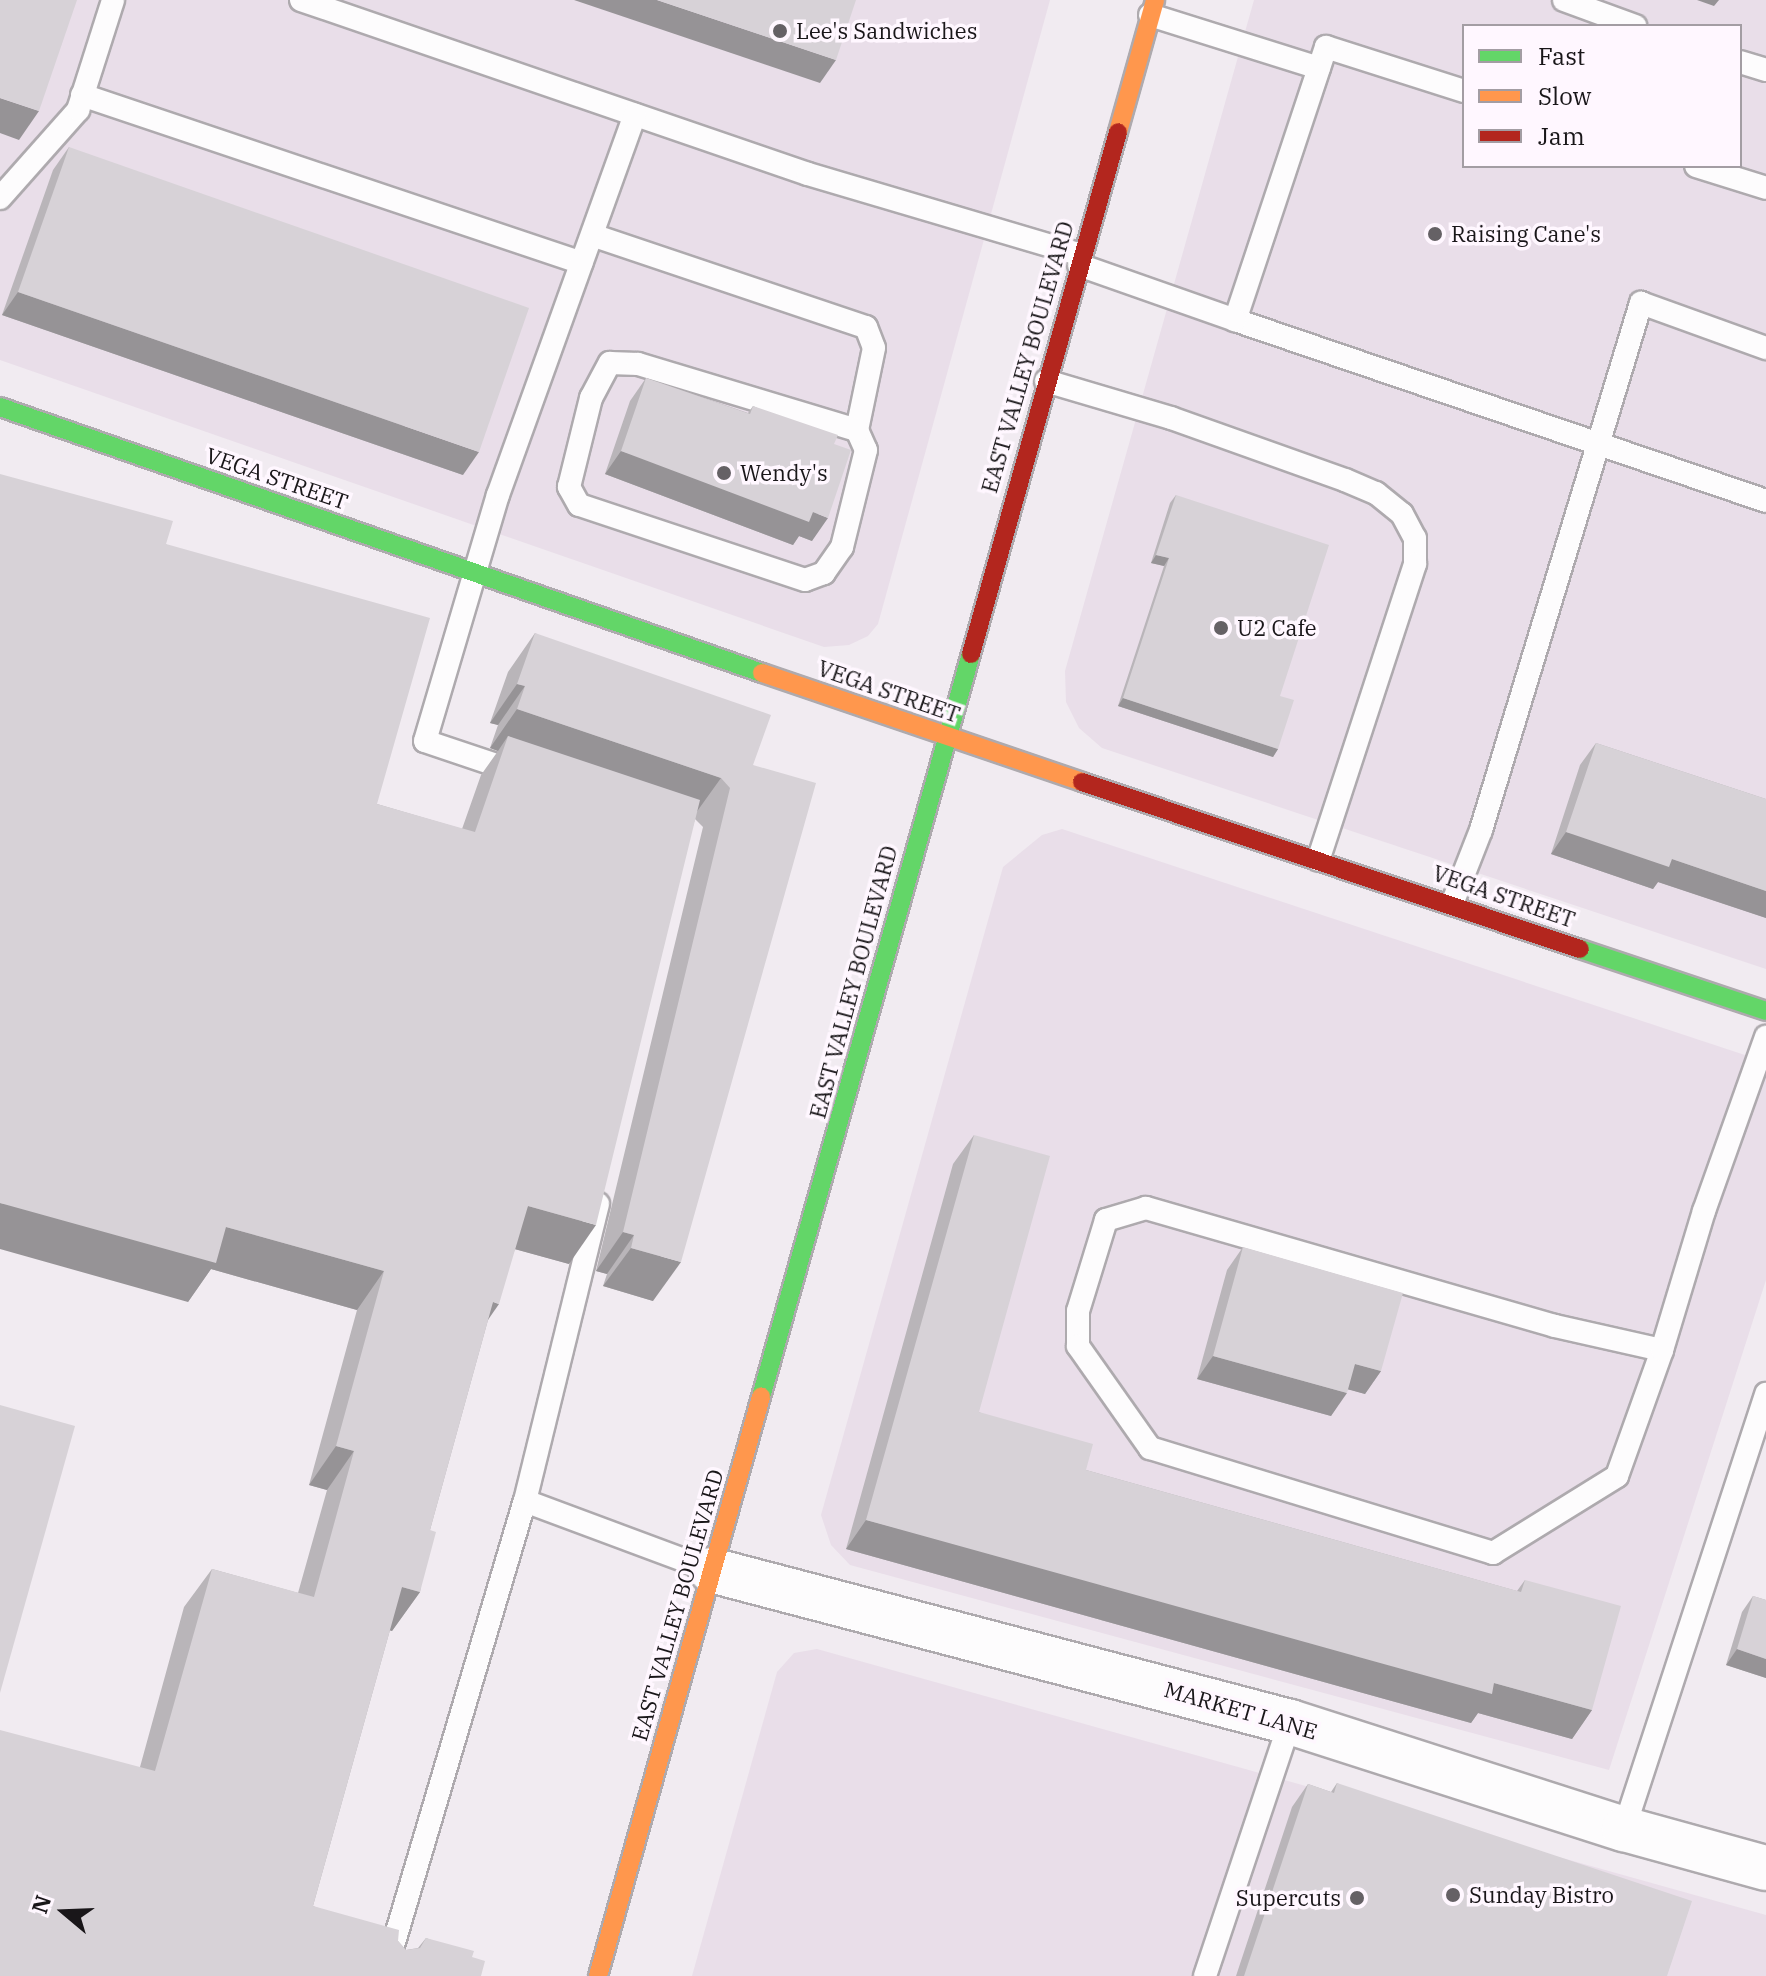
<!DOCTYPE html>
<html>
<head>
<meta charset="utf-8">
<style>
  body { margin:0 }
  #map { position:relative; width:1766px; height:1976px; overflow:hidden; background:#f1ebf1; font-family:"IBM Plex Serif",serif }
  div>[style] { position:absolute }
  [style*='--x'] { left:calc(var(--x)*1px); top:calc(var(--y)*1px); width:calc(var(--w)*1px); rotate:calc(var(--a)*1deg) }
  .built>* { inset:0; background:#e9dee9 }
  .roads { filter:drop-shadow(2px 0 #aeaaae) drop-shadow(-2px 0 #aeaaae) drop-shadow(0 2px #aeaaae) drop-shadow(0 -2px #aeaaae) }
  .lane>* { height:22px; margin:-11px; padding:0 11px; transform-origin:11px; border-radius:11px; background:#fdfcfd }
  .street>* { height:44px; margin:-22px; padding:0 22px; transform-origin:22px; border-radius:22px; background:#fdfcfd }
  .fast>* { height:18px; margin:-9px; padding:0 9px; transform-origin:9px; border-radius:9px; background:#63d668 }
  .slow>* { height:18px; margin:-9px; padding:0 9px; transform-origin:9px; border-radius:9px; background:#ff974d }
  .jam>* { height:18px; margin:-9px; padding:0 9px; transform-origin:9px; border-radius:9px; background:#b3261e }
  .wall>* { inset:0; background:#b9b5b9 }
  .shaded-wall>* { inset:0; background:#969396 }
  .building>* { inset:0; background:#d7d2d7 }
  .dots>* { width:22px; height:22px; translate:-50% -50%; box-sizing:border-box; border:4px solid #fff7ff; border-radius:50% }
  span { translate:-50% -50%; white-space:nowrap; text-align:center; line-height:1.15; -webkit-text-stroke:7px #fff7ff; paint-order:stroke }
  .poi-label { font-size:22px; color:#191619 }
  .left { translate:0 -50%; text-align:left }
  .right { translate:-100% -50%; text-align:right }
  .street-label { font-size:22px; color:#191619 }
  .legend { position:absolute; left:1462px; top:24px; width:280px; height:144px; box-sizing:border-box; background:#fff7ff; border:2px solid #a39da3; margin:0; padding:10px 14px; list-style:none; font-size:24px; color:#191619 }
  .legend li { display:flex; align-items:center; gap:16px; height:40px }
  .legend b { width:40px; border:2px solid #a39da3 }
  .north { position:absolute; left:24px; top:1872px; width:80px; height:80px; -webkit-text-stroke:6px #fff7ff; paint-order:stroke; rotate:289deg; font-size:22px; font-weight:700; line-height:32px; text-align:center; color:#191619 }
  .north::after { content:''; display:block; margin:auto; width:28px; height:36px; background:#191619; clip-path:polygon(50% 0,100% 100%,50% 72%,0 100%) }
</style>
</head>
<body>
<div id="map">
  <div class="built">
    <i style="clip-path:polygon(0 0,1050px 0,878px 624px,868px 636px,849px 645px,824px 647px,0 360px)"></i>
    <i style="clip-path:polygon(evenodd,1254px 0,1766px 0,1766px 969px,1102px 748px,1079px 728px,1066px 702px,1065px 671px,1254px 0,1464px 26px,1740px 26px,1740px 166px,1464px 166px,1464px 26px)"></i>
    <i style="clip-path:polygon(1062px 829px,1766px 1062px,1766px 1280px,1609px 1770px,850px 1565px,831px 1545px,821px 1515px,1003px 867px,1042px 835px)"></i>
    <i style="clip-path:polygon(817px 1649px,1766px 1915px,1766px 1976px,692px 1976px,777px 1672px,794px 1653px)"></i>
  </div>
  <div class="roads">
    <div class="lane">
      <i style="--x:301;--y:0;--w:536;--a:18.94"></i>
      <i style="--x:808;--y:174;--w:285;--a:16.5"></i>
      <i style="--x:1564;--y:0;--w:76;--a:20.1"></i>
      <i style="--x:1150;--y:15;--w:177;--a:17.4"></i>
      <i style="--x:1740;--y:62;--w:27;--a:17"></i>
      <i style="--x:1464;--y:91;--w:145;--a:-162.3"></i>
      <i style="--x:1326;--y:47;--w:288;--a:108.4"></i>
      <i style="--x:1235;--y:320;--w:561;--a:18.82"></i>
      <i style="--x:82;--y:95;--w:527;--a:18.57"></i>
      <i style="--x:1696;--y:166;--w:73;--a:17.4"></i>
      <i style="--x:0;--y:198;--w:118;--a:-48.4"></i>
      <i style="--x:78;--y:110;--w:115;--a:-72.3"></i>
      <i style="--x:595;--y:236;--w:286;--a:18.6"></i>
      <i style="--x:866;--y:327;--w:22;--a:69"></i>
      <i style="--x:874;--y:348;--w:84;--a:101.7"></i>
      <i style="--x:857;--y:430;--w:22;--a:66"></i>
      <i style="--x:866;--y:450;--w:100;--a:103.9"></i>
      <i style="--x:842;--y:547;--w:32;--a:125"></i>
      <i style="--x:824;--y:573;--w:20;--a:160"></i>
      <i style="--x:805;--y:580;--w:238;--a:-161.6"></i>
      <i style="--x:579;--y:505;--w:21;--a:-119"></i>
      <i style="--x:569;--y:487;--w:92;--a:-76.1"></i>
      <i style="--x:591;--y:398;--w:40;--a:-62"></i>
      <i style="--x:610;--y:363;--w:28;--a:2"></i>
      <i style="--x:638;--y:364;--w:229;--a:16.8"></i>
      <i style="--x:1079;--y:265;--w:165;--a:19.4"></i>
      <i style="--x:1046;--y:381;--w:130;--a:16.5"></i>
      <i style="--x:1171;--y:418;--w:185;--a:19.6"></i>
      <i style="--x:1345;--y:480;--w:34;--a:23"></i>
      <i style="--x:1376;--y:493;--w:33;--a:39"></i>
      <i style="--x:1402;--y:514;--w:27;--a:62"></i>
      <i style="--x:1415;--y:538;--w:26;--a:90"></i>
      <i style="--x:1415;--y:564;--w:311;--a:108.1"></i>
      <i style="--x:517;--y:772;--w:97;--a:-161.4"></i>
      <i style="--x:425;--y:741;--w:257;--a:-73.5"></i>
      <i style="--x:498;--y:495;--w:404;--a:-70.2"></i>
      <i style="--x:1452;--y:904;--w:79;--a:-68.6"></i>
      <i style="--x:1481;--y:830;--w:551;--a:-73.11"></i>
      <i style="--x:1641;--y:303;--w:133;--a:19.8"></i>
      <i style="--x:1662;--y:1350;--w:110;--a:-167.4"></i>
      <i style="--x:1555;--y:1326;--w:426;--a:-163.9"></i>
      <i style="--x:1146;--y:1208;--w:42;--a:163.3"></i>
      <i style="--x:1106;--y:1220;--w:95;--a:107.1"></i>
      <i style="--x:1078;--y:1311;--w:35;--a:90"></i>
      <i style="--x:1078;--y:1346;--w:125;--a:54.8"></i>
      <i style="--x:1150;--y:1448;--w:359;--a:17"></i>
      <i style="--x:1493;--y:1553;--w:146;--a:-31.8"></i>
      <i style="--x:1617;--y:1476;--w:134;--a:-70.3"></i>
      <i style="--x:1662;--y:1350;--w:145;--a:-73.2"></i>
      <i style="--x:1704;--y:1211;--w:185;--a:-70.4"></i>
      <i style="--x:525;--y:1501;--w:306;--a:-76.2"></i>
      <i style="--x:1624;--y:1829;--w:458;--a:-71.9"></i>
      <i style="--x:384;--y:1976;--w:495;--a:-73.5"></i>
      <i style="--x:525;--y:1501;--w:198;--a:20.4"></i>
      <i style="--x:1205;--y:1976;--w:268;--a:-71.5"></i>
    </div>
    <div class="street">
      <i style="--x:711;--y:1570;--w:599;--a:14.71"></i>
      <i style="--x:1290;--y:1722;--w:351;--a:17.8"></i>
      <i style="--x:1624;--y:1829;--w:147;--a:15.4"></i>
    </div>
    <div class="fast">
      <i style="--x:0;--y:407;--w:807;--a:19.24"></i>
      <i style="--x:1580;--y:949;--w:196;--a:18.4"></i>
      <i style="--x:761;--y:1397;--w:772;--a:-74.22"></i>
    </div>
    <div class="slow">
      <i style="--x:1118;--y:132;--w:137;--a:-74.3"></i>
      <i style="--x:762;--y:673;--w:338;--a:18.8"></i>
      <i style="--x:598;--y:1976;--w:602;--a:-74.28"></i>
    </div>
    <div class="jam">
      <i style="--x:971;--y:654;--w:542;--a:-74.27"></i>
      <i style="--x:1082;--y:782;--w:525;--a:18.54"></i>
    </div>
  </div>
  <div class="wall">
    <i style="clip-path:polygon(69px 147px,463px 475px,2px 315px,53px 170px)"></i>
    <i style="clip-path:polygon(646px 378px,748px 413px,753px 406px,834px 444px,812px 541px,799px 536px,793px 545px,605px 474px,630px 401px)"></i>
    <i style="clip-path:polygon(1176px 495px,1280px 696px,1278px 749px,1273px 757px,1118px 706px,1164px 566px,1151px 563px,1170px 503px)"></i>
    <i style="clip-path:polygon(166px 544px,377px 804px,462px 829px,481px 775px,498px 751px,490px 748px,498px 725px,490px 723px,508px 672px,535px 633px,753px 765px,653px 1301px,603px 1286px,607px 1274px,596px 1271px,703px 827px,695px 819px,569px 1264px,515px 1249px,488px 1320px,430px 1530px,420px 1592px,392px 1631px,390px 1630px,313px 1906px,398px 1941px,406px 1950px,418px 1948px,426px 1938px,472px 1957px,0 1976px,140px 1767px,184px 1607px,212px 1569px,298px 1593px,327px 1490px,309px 1485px,357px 1310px,211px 1269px,188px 1302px)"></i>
    <i style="clip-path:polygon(1596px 743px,1766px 799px,1766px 918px,1658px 882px,1653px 889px,1551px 854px,1580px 765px)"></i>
    <i style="clip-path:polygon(974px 1135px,979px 1412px,1086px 1470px,1517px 1591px,1525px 1580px,1592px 1710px,1572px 1739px,1478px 1713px,1471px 1723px,846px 1549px,953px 1164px)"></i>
    <i style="clip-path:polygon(1243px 1247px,1381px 1371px,1365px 1394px,1348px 1389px,1331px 1416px,1197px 1379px,1227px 1270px)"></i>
    <i style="clip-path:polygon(1753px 1596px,1766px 1600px,1766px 1678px,1726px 1665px,1742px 1612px)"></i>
    <i style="clip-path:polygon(1337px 1783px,1667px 1976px,1236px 1976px,1292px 1807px,1308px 1784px,1331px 1792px)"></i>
  </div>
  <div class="shaded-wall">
    <i style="clip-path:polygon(574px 0,657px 0,836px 60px,820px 83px)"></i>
    <i style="clip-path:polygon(1697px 0,1719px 0,1714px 6px)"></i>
    <i style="clip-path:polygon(0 98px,39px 111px,19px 140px,0 133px)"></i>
    <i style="clip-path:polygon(18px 292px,479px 452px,463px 475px,2px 315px)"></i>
    <i style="clip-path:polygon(621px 451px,813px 512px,828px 518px,812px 541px,799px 536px,793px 545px,605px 474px)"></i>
    <i style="clip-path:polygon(1156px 555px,1169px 558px,1164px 566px,1151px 563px)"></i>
    <i style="clip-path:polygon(517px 684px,525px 686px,498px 725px,490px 723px)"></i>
    <i style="clip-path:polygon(1123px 698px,1278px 749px,1273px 757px,1118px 706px)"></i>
    <i style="clip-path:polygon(517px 709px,721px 778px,693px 817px,508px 736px,498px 751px,490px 748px)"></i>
    <i style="clip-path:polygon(1566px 832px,1672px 859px,1766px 891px,1766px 918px,1658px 882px,1653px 889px,1551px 854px)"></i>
    <i style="clip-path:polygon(0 1203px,226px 1227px,384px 1271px,357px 1310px,211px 1269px,188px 1302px,0 1249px)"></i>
    <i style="clip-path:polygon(528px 1206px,596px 1225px,569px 1264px,500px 1245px)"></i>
    <i style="clip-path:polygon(623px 1232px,634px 1235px,607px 1274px,596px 1271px)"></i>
    <i style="clip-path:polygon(631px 1248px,681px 1262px,653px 1301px,603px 1286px)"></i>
    <i style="clip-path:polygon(493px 1302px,499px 1304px,472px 1343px)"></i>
    <i style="clip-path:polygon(1213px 1356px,1347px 1393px,1331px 1416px,1197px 1379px)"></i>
    <i style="clip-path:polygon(1355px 1364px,1381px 1371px,1365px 1394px,1339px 1387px)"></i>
    <i style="clip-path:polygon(336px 1446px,354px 1451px,327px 1490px,309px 1485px)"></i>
    <i style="clip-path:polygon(866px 1520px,1494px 1683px,1592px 1710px,1572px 1739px,1478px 1713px,1471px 1723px,846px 1549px)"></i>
    <i style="clip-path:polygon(402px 1587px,420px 1592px,392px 1631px,374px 1626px)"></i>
    <i style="clip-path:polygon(1737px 1649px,1766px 1659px,1766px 1678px,1726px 1665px)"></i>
  </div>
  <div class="building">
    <i style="clip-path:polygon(0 0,77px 0,39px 111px,0 98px)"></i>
    <i style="clip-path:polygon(657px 0,856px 0,836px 60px)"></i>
    <i style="clip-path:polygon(69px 147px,529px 308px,479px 452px,18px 292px)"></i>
    <i style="clip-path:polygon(646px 378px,750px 414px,753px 406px,838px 435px,834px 444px,851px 450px,828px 518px,813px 512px,809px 522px,621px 451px)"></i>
    <i style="clip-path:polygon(0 474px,173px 521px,166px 544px,430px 618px,377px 804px,475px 832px,508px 736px,700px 800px,596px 1225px,528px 1206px,499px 1304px,493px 1302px,430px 1530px,436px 1532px,420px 1592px,402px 1587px,313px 1906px,399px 1930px,398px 1941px,406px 1950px,420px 1948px,426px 1938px,474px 1951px,472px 1957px,485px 1961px,481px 1976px,0 1976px,0 1730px,155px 1771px,212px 1569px,314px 1597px,354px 1451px,336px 1446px,384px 1271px,226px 1227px,216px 1263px,0 1203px)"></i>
    <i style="clip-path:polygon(1176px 495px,1329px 545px,1280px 696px,1294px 700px,1278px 749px,1123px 698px,1169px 558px,1156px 555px)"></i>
    <i style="clip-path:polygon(535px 633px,771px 715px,753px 765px,816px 783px,681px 1262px,631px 1248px,634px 1235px,623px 1232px,730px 788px,721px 778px,517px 709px,525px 686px,517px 684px)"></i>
    <i style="clip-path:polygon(1596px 743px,1766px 799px,1766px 891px,1672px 859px,1669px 867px,1566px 832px)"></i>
    <i style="clip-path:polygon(974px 1135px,1050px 1156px,979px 1412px,1093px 1444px,1086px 1470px,1521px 1592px,1525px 1580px,1621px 1606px,1592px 1710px,1494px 1683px,1492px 1694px,866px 1520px)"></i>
    <i style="clip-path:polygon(1243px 1247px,1403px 1293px,1381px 1371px,1355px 1364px,1347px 1393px,1213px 1356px)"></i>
    <i style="clip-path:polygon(0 1405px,75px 1426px,0 1693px)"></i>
    <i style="clip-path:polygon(1753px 1596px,1766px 1600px,1766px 1659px,1737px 1649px)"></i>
    <i style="clip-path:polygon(1337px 1783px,1692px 1901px,1667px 1976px,1244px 1976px,1308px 1784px,1334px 1793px)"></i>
  </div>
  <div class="dots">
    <i style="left:780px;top:31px;background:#656165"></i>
    <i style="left:1435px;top:234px;background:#656165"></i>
    <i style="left:724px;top:473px;background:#656165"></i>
    <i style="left:1221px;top:628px;background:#656165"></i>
    <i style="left:1453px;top:1895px;background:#656165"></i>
    <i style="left:1357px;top:1898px;background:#656165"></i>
  </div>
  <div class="poi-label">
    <span class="left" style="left:796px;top:31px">Lee's Sandwiches</span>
    <span class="left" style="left:1451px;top:234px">Raising Cane's</span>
    <span class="left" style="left:740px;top:473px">Wendy's</span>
    <span class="left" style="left:1237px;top:628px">U2 Cafe</span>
    <span class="left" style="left:1469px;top:1895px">Sunday Bistro</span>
    <span class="right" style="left:1341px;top:1898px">Supercuts</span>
  </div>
  <div class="street-label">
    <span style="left:1027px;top:357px;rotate:-74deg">EAST VALLEY BOULEVARD</span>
    <span style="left:277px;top:478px;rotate:19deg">VEGA STREET</span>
    <span style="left:889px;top:691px;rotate:19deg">VEGA STREET</span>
    <span style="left:1504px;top:896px;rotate:19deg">VEGA STREET</span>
    <span style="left:853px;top:982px;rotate:-75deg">EAST VALLEY BOULEVARD</span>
    <span style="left:677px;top:1605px;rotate:-74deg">EAST VALLEY BOULEVARD</span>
    <span style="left:1241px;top:1710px;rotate:16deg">MARKET LANE</span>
  </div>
  <ul class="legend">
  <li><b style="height:10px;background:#63d668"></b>Fast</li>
  <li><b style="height:10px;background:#ff974d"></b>Slow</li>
  <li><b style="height:10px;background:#b3261e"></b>Jam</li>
  </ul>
  <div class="north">N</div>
</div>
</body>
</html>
